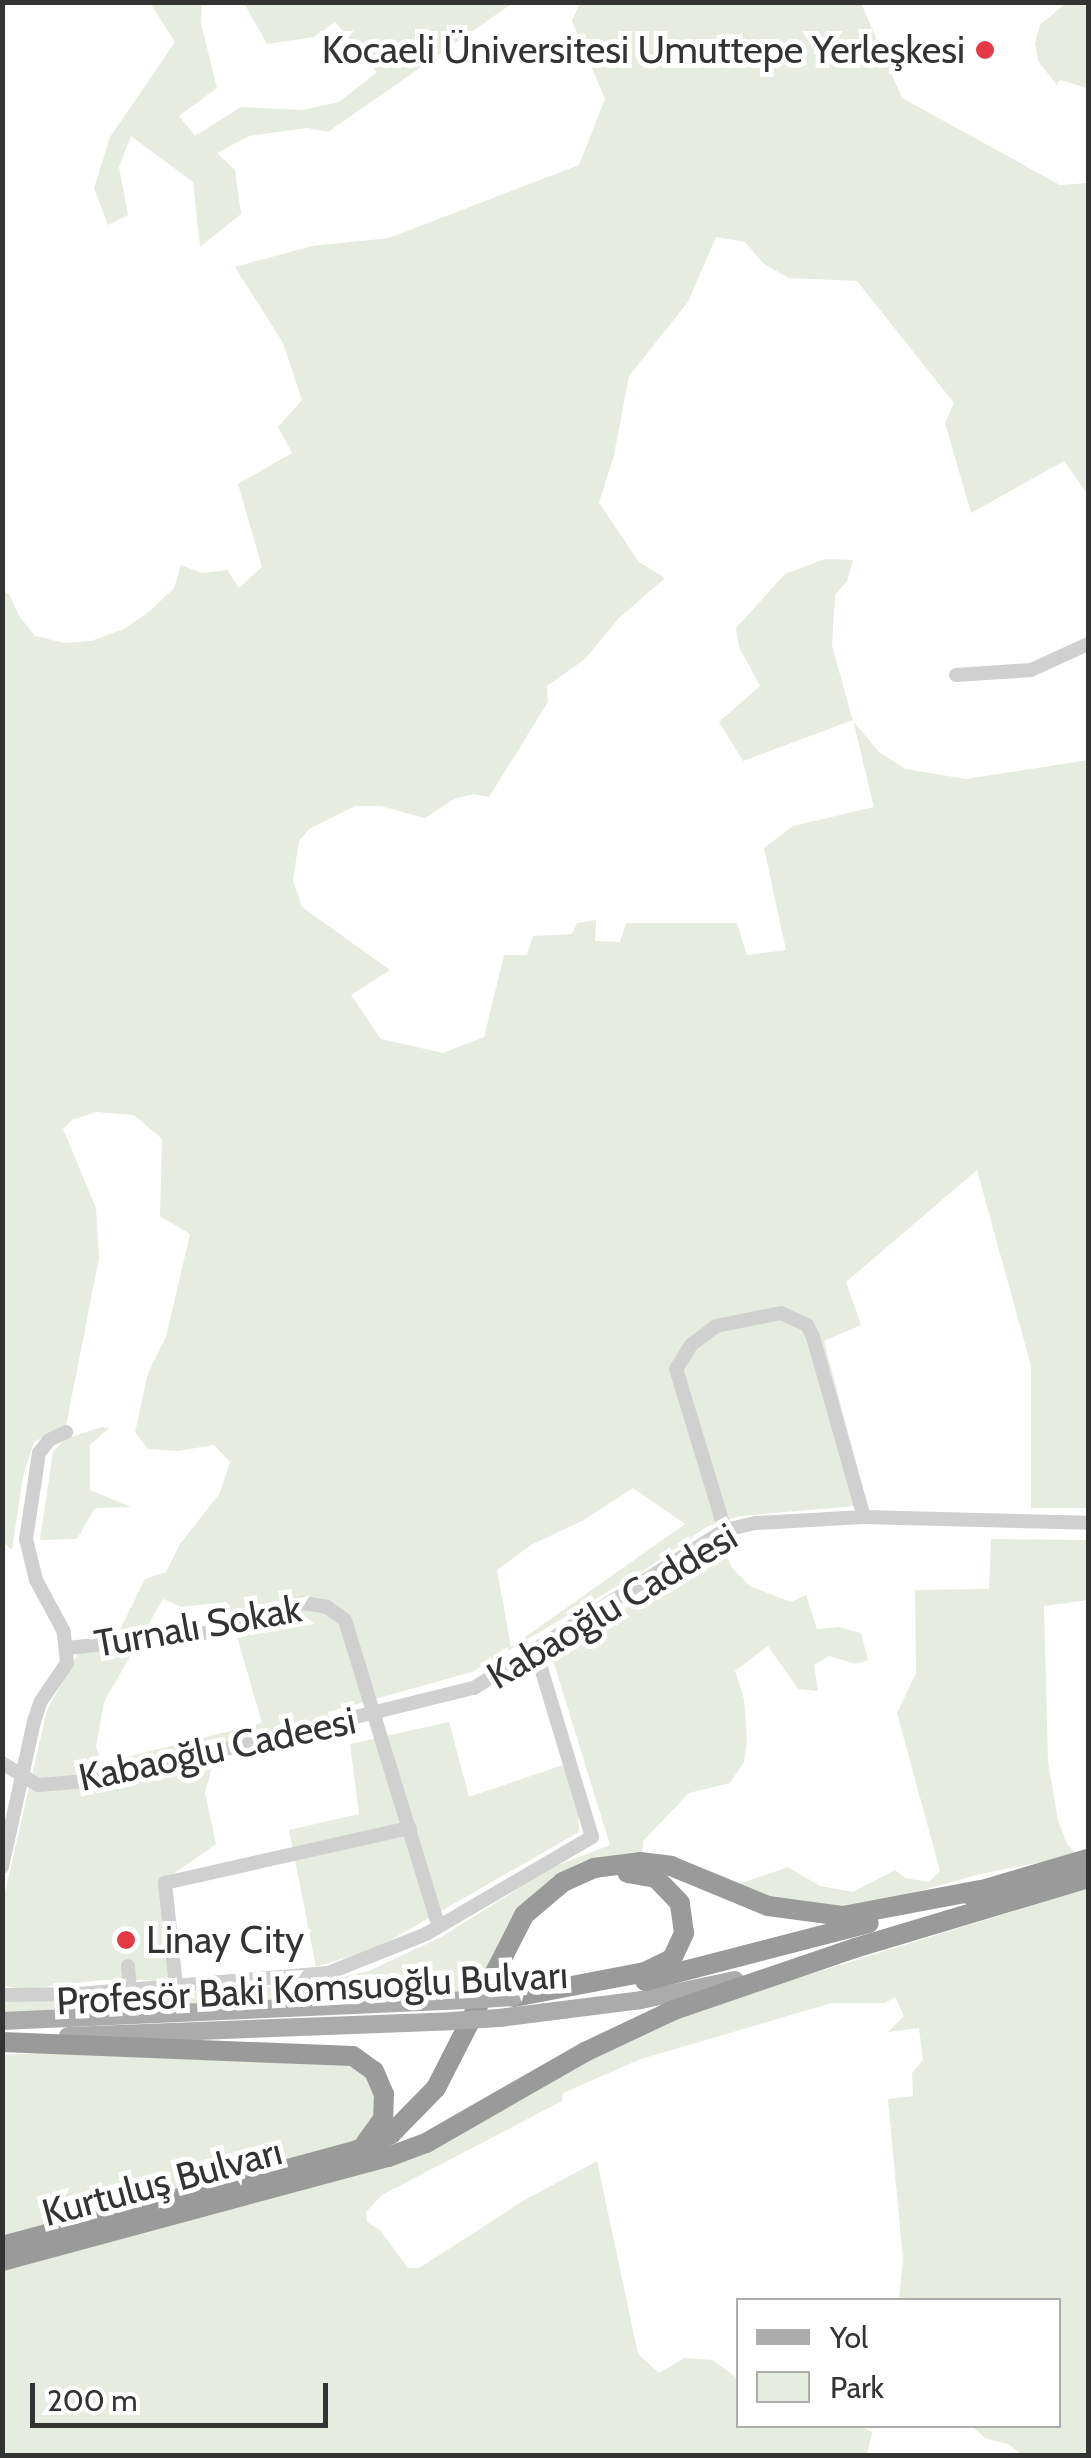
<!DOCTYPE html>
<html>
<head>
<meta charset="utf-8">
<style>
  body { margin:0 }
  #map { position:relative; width:1091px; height:2458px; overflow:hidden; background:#fff; font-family:Cabin,sans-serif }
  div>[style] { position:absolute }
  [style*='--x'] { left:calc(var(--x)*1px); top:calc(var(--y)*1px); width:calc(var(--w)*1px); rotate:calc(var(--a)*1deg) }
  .green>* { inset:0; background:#e6ecdf }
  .minor>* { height:14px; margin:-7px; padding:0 7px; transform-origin:7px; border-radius:7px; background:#d0d0d0 }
  .major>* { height:18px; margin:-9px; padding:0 9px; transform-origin:9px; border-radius:9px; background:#ababab }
  .highway>* { height:20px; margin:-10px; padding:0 10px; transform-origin:10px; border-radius:10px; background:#9a9a9a }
  .major-bridge>* { height:18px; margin:-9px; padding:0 9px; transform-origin:9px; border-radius:9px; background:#ababab }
  .dots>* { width:28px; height:28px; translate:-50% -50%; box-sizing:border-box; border:5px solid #fff; border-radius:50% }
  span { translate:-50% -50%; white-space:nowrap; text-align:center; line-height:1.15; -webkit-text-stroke:10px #fff; paint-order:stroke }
  .poi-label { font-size:38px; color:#333 }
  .right { translate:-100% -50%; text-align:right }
  .left { translate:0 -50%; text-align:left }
  .street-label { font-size:38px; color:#333 }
  .frame { position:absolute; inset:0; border:5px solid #333; pointer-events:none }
  .legend { position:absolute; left:736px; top:2298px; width:325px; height:130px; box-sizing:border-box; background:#fff; border:2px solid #adadad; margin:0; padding:12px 18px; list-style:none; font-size:30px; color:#333 }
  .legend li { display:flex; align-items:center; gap:20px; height:50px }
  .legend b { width:50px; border:2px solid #adadad }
  .scale { position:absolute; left:30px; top:2383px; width:298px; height:45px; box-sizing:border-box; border:5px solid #333; border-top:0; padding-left:12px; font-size:30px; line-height:35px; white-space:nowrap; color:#333; -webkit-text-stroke:8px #fff; paint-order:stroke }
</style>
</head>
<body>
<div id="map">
  <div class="green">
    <i style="clip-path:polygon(202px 2px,201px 23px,217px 88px,179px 116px,195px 136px,241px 107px,302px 110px,339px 102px,377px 72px,335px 22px,314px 37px,267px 44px,244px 3px,513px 3px,328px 132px,307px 128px,249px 136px,217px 153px,235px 170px,241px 214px,200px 247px,193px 182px,131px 136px,119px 167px,128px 215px,108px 225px,94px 188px,110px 137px,175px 42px,150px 3px)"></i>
    <i style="clip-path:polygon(evenodd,580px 3px,861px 3px,902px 98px,1060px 185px,1088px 183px,1088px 495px,1064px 461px,971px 513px,945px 423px,954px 403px,857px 281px,789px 278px,764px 264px,745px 242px,716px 237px,688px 302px,629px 376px,614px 455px,599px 503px,639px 562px,665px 578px,619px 618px,585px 659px,547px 686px,548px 702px,489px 797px,474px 794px,454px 799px,425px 818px,380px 806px,355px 806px,309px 829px,299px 841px,293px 880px,302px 907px,390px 970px,351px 995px,381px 1039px,443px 1053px,484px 1037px,504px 955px,527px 955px,533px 936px,572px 934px,577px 923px,596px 920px,595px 941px,620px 942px,626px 923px,737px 923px,747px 955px,786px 950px,764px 848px,793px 826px,874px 807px,853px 720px,743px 761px,719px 722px,760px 686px,739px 647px,736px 628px,785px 574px,825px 559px,853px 560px,847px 581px,835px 595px,832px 646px,853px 721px,879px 752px,905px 769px,966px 779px,1088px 760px,1088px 1508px,1031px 1508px,1031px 1366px,977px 1170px,846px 1282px,861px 1325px,824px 1341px,867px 1505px,740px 1516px,708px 1526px,646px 1569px,472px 1672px,328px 1712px,331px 1733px,265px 1737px,229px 1748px,213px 1763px,205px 1793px,216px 1844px,159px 1884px,170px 1980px,103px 1980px,25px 1989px,3px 1986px,3px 1901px,47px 1710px,86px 1639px,114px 1642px,145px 1579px,166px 1572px,180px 1544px,220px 1493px,230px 1462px,214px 1445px,178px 1451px,148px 1449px,135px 1432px,148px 1373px,166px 1337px,190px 1234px,160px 1216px,162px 1139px,134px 1115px,96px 1112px,72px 1120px,63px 1129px,96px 1208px,99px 1258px,66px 1426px,34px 1442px,23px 1476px,12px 1550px,3px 1542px,3px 593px,9px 594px,19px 616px,35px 636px,65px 643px,91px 641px,124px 629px,150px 611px,174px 588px,181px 565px,202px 573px,227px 570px,239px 588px,262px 567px,238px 484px,292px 453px,278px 427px,302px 400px,283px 343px,235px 267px,312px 246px,389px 238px,579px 165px,605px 99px,572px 21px,580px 3px,633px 1488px,685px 1524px,511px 1647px,497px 1570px,531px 1545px,584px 1520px,633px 1488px,580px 3px,163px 1599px,181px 1607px,227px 1602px,262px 1723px,103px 1763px,96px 1747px,104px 1702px,163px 1599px)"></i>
    <i style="clip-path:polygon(1066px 3px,1088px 3px,1088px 88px,1060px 80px,1057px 85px,1038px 61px,1035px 43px,1040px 25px)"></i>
    <i style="clip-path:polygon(102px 1427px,109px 1428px,90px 1445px,90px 1490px,131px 1507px,95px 1508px,77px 1539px,40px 1540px,53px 1452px,65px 1439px)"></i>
    <i style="clip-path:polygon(991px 1539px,1088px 1540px,1088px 1600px,1044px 1606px,1048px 1762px,1058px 1820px,1067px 1844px,1077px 1855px,980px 1874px,858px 1908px,800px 1906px,733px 1886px,788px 1867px,820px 1886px,853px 1892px,895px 1870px,905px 1878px,929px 1882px,940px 1871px,897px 1713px,916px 1673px,915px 1590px,989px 1589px)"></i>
    <i style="clip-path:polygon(731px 1542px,737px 1546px,727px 1556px,732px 1568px,750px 1586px,791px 1602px,806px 1595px,817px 1629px,839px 1627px,861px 1633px,868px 1660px,856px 1664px,829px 1656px,814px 1665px,818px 1691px,798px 1689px,768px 1646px,735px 1671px,744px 1699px,747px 1740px,744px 1762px,730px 1783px,689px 1793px,643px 1841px,642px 1856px,632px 1856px,509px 1922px,475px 1990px,3px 2016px,2px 2002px,303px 1986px,369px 1971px,441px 1937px,553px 1867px,610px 1845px,553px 1660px,676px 1572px)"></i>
    <i style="clip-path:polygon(449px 1722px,469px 1797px,563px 1765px,578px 1808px,579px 1832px,377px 1948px,316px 1967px,289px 1830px,359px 1814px,350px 1744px)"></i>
    <i style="clip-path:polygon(1088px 1888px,1088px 2455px,1021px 2455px,1010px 2445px,985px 2438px,972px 2426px,1058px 2426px,1058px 2300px,899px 2300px,903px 2259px,888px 2099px,913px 2096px,912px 2073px,923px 2060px,919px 2028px,888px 2032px,904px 2016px,895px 1997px,885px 2003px,832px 2003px,641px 2059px,563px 2093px,562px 2101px,382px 2195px,366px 2212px,367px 2222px,380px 2230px,408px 2268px,419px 2268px,523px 2201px,597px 2161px,638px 2354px,659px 2373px,684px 2358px,713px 2360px,738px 2379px,738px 2426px,861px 2426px,872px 2432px,867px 2455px,3px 2456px,3px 2271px,379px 2169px,615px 2045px,702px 2008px)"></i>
    <i style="clip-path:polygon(59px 2052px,359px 2066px,370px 2076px,380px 2106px,365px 2136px,347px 2145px,3px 2240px,3px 2055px)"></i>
  </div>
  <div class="minor">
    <i style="--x:956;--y:675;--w:75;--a:-3.8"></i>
    <i style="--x:1031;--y:670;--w:63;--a:-24.5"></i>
    <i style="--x:725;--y:1530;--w:168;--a:-106.9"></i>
    <i style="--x:676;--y:1369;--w:28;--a:-58"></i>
    <i style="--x:691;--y:1345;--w:31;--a:-37"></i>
    <i style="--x:716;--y:1326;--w:66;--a:-11.3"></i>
    <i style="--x:781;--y:1313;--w:29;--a:25"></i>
    <i style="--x:807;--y:1325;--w:13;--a:63"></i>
    <i style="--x:813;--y:1337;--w:187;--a:74.2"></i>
    <i style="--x:68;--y:1648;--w:147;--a:-6.3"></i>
    <i style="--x:214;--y:1632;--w:94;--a:-18"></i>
    <i style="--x:303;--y:1603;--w:24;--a:9"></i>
    <i style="--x:327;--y:1607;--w:22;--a:36"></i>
    <i style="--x:345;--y:1620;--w:319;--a:73"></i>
    <i style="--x:2;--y:1763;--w:42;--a:31.4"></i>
    <i style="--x:38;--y:1785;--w:63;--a:-4.5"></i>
    <i style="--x:101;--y:1780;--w:384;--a:-13.9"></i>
    <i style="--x:474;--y:1688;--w:297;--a:-32.2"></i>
    <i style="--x:725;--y:1530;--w:32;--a:-13"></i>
    <i style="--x:756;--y:1523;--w:108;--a:-3.2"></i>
    <i style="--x:864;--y:1517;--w:224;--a:1.5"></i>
    <i style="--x:2;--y:1867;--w:149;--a:-77.6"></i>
    <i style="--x:34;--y:1721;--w:21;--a:-71"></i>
    <i style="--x:41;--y:1701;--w:46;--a:-55.6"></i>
    <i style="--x:67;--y:1663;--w:31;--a:-96"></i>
    <i style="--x:64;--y:1632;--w:59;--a:-118.3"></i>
    <i style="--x:36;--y:1580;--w:42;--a:-103.7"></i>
    <i style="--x:26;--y:1539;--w:87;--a:-81.4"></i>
    <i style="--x:39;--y:1453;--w:16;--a:-52"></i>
    <i style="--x:49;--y:1440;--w:19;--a:-25"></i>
    <i style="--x:128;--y:1966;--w:21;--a:85"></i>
    <i style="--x:176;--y:1986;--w:104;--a:-96.1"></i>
    <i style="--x:165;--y:1883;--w:251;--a:-12.7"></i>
    <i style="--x:2;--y:1995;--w:76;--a:-0.8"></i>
    <i style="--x:78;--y:1994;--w:251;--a:-4.8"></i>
    <i style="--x:328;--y:1973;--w:105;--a:-21.7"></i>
    <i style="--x:426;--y:1934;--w:192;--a:-30.3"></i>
    <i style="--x:592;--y:1837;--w:193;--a:-106.8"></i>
  </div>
  <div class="major">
    <i style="--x:499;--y:2018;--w:143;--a:-7.2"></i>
    <i style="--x:641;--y:2000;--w:96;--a:-12"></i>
    <i style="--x:2;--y:2021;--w:464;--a:-2.6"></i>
    <i style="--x:68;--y:2036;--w:383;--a:-2.2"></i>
  </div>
  <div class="highway">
    <i style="--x:968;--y:1894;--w:125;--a:-16.3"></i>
    <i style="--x:645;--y:1981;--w:231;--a:-14.5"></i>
    <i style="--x:514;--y:1997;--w:133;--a:-10.8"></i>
    <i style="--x:645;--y:1972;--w:30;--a:-26"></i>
    <i style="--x:672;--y:1959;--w:29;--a:-65"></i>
    <i style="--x:684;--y:1933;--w:30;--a:-98"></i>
    <i style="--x:680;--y:1903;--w:35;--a:-134"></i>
    <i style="--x:656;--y:1878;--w:29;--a:-170"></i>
    <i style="--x:2;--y:2042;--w:351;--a:2.3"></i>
    <i style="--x:353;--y:2056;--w:26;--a:36"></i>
    <i style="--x:374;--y:2071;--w:25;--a:67"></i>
    <i style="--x:384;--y:2094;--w:25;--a:92"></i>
    <i style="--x:383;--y:2119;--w:29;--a:126"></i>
    <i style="--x:2;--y:2246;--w:368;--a:-15.1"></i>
    <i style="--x:357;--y:2150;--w:38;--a:-25"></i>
    <i style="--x:391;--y:2134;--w:64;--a:-45.6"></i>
    <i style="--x:436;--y:2088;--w:194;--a:-63"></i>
    <i style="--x:524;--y:1915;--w:51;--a:-40.2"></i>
    <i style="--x:563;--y:1882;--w:34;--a:-24"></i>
    <i style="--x:594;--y:1868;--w:46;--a:-7.4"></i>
    <i style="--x:640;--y:1862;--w:31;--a:7"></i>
    <i style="--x:671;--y:1866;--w:105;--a:22.4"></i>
    <i style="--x:768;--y:1906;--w:76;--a:7.6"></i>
    <i style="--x:843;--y:1916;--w:139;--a:-10.7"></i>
    <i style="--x:2;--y:2261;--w:400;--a:-15.1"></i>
    <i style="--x:388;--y:2157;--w:40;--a:-20.2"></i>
    <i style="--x:426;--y:2143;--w:183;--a:-29.8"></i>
    <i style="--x:585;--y:2052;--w:98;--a:-25.3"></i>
    <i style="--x:674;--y:2010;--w:191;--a:-18.9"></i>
    <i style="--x:855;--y:1948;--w:243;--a:-16.7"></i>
  </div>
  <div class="major-bridge">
    <i style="--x:466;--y:2000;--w:48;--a:-3.6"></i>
    <i style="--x:451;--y:2021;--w:48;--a:-3.6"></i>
  </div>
  <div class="dots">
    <i style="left:985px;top:50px;background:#e63946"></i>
    <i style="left:126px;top:1940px;background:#e63946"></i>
  </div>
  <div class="poi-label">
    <span class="right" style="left:965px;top:50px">Kocaeli Üniversitesi Umuttepe Yerleşkesi</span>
    <span class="left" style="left:146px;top:1940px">Linay City</span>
  </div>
  <div class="street-label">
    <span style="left:612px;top:1606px;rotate:-31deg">Kabaoğlu Caddesi</span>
    <span style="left:198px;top:1626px;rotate:-10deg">Turnalı Sokak</span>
    <span style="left:217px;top:1749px;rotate:-12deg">Kabaoğlu Cadeesi</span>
    <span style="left:312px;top:1988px;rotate:-3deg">Profesör Baki Komsuoğlu Bulvarı</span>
    <span style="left:162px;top:2182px;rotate:-15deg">Kurtuluş Bulvarı</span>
  </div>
  <div class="frame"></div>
  <ul class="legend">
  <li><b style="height:12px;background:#ababab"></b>Yol</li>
  <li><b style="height:28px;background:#e6ecdf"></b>Park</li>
  </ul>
  <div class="scale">200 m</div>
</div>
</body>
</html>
